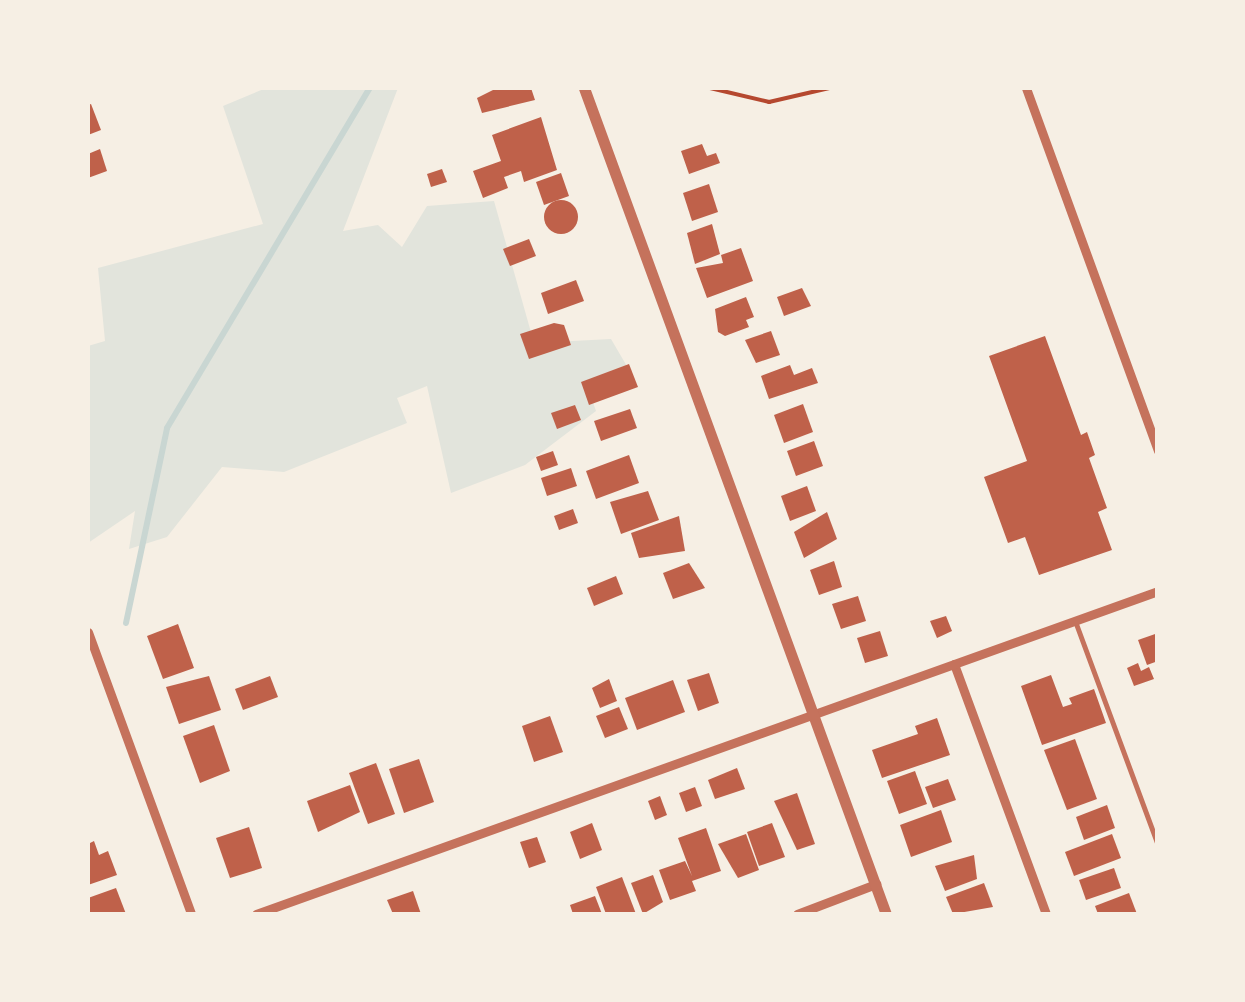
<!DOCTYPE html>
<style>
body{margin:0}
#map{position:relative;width:1245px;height:1002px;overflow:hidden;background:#f6efe4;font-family:Karla,sans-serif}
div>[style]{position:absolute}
.green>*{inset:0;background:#e2e4dc}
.stream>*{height:6px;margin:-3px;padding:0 3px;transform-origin:3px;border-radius:3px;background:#c9d6d2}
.building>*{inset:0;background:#bf614a}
.round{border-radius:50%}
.path>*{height:4px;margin:-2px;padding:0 2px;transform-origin:2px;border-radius:2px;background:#b5482f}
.service>*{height:5px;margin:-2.5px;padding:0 2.5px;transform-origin:2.5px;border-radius:2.5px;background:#c5725c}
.minor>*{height:9px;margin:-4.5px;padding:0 4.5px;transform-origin:4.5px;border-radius:4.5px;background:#c5725c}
.tertiary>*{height:11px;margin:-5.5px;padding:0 5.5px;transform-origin:5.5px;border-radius:5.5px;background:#c5725c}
span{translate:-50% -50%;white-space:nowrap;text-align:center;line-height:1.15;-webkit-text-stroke:8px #f6efe4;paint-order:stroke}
.frame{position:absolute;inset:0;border:90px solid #f6efe4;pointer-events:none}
</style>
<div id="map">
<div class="green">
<div style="clip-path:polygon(266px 88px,398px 88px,343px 231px,378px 225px,402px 247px,427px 206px,494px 201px,534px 343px,611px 339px,628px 368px,586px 382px,596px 411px,525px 465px,451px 493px,427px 386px,397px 398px,407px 423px,284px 472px,222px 467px,167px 537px,129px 549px,135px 511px,88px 543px,88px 346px,105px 341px,98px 268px,263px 224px,223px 106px)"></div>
</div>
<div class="stream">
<div style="left:126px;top:623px;width:199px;rotate:-78.1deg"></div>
<div style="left:167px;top:428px;width:396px;rotate:-59.2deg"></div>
</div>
<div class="building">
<div style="clip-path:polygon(497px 88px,531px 88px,535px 100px,482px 113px,477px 98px)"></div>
<div style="clip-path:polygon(91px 104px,101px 130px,88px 135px,88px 105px)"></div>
<div style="clip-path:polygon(541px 117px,557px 170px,524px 182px,521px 171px,504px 177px,508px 188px,483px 198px,473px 171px,501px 161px,492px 135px)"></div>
<div style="clip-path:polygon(702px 144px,707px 156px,716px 153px,720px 163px,689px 174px,681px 151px)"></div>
<div style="clip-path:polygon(100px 149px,107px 171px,88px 178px,88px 154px)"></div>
<div style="clip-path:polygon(442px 169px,447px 182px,431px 187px,427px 174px)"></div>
<div style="clip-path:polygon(561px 173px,569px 196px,544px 205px,536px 182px)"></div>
<div style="clip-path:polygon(709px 184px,718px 212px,692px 221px,683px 193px)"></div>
<div class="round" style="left:544px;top:200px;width:34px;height:34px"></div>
<div style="clip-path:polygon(712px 224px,720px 254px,695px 264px,687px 233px)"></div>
<div style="clip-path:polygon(529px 239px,536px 256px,510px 266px,503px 249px)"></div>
<div style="clip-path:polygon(741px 248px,753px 281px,707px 298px,696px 268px,723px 263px,721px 255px)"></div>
<div style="clip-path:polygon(576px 280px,584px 301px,548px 314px,541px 293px)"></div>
<div style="clip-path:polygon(802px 288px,811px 306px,784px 316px,777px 297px)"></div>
<div style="clip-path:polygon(746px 297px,754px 317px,746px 320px,749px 327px,725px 336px,718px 332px,715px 309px)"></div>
<div style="clip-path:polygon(554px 323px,564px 325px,571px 345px,529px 359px,520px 334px)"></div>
<div style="clip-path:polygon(771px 331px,780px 355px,756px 363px,745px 340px)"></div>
<div style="clip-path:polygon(1045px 336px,1081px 435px,1087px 432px,1095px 455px,1089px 458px,1107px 508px,1098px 512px,1112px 550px,1039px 575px,1025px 537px,1008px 543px,984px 477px,1027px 461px,989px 356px)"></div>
<div style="clip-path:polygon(629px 364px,638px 387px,589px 405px,581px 382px)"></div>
<div style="clip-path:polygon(790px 365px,794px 375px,812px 368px,818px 383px,769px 399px,761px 376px)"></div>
<div style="clip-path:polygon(803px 404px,813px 432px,784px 443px,774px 415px)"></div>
<div style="clip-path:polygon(575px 405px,581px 420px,557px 429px,551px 413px)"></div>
<div style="clip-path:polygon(630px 409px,637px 428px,601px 441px,594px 421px)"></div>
<div style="clip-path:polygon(814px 441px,823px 466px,796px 476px,787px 451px)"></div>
<div style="clip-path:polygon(553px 451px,558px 465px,541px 471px,536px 457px)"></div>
<div style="clip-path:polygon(629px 455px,639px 483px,596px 499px,586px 471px)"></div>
<div style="clip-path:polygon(571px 468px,577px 486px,547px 496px,541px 478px)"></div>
<div style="clip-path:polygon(807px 486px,816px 511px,790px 521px,781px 496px)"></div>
<div style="clip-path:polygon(648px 491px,659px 520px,621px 534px,610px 502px)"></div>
<div style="clip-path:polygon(573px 509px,578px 523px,559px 530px,554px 516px)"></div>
<div style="clip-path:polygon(827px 512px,837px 539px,804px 558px,794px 532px)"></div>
<div style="clip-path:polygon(679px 516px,685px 551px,639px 558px,631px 533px)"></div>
<div style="clip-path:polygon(834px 561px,842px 587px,819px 595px,810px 570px)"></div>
<div style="clip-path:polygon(689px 563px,705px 588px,673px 599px,663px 573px)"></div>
<div style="clip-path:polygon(616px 576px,623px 594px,594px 606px,587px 588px)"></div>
<div style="clip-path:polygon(858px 596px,866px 621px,841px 629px,832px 604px)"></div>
<div style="clip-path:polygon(946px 616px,952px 631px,937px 638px,930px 621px)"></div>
<div style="clip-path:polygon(178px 624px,194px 668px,163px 679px,147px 636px)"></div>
<div style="clip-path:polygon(880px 631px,888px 656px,865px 663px,857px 638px)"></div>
<div style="clip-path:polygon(1158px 633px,1158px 661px,1147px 665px,1138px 640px)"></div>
<div style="clip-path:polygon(1138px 663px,1141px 671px,1149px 667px,1154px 679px,1134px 686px,1127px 668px)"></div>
<div style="clip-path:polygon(709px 673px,719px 703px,698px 711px,687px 680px)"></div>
<div style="clip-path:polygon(1051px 675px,1063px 707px,1072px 704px,1069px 698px,1094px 689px,1106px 723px,1042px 745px,1021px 686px)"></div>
<div style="clip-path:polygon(209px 676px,221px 710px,179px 724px,166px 687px)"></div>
<div style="clip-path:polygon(270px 676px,278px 697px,243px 710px,235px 689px)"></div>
<div style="clip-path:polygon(609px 679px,617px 701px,600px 708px,592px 688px)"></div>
<div style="clip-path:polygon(673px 680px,685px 712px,637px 730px,625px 698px)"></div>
<div style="clip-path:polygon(619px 707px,628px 729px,605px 738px,596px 716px)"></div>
<div style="clip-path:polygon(550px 716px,563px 752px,534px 762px,522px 726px)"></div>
<div style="clip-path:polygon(937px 718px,950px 755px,882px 778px,872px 750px,918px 734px,915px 726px)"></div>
<div style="clip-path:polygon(214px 725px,230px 771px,200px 783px,183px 736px)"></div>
<div style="clip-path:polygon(1075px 739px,1097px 799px,1067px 810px,1044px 750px)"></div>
<div style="clip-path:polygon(419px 759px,434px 802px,404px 813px,389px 769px)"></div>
<div style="clip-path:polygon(376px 763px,395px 814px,368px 824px,349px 773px)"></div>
<div style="clip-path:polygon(737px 768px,745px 789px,715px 799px,708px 780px)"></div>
<div style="clip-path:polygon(915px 771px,927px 804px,899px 814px,887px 781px)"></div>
<div style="clip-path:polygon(948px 779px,956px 800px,933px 808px,925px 787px)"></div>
<div style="clip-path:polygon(350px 785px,360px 812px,318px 832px,307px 801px)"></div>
<div style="clip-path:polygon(695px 787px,702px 806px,686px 812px,679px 793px)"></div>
<div style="clip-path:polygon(797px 793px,815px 844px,797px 850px,774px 801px)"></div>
<div style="clip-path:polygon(660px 796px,667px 815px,655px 820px,648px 801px)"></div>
<div style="clip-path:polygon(1107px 805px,1115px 828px,1084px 840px,1076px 817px)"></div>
<div style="clip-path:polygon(941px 810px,952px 842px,911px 857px,900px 825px)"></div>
<div style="clip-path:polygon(592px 823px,602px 850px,580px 859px,570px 832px)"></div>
<div style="clip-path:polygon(772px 823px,785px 857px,759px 866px,747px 832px)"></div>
<div style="clip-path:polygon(249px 827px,262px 868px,230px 878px,216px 838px)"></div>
<div style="clip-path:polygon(706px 828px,721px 871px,692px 881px,696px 891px,670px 900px,659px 870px,685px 861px,692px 876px,678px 838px)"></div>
<div style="clip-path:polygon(746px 834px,759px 870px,738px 878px,718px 844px)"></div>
<div style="clip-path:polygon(1112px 834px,1121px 858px,1074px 876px,1065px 852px)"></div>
<div style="clip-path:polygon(537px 837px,546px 862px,529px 868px,520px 842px)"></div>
<div style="clip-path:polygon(94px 841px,99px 855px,108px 851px,117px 875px,88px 885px,88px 844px)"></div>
<div style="clip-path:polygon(974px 855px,977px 879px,945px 891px,935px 866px)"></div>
<div style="clip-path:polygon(1114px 868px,1121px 888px,1086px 900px,1079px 880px)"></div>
<div style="clip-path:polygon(653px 875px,663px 902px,643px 914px,631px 883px)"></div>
<div style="clip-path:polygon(622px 877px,636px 914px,606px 914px,596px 887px)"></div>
<div style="clip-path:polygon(984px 883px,993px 907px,953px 914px,946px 897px)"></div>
<div style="clip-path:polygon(116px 888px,126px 914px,88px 914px,88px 898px)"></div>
<div style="clip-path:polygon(413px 891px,421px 914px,393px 914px,387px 900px)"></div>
<div style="clip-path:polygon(1129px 893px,1137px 914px,1098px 914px,1095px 906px)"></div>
<div style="clip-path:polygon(595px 896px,602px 914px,573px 914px,570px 905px)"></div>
</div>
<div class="path">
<div style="left:710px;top:88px;width:61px;rotate:13.3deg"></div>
<div style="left:769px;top:102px;width:62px;rotate:-13.1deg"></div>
</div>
<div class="service">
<div style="left:1075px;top:621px;width:239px;rotate:69.7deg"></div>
</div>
<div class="minor">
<div style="left:1026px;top:88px;width:386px;rotate:70deg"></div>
<div style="left:88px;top:632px;width:300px;rotate:69.9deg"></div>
<div style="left:954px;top:664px;width:266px;rotate:69.8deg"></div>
<div style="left:256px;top:914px;width:958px;rotate:-19.7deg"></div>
<div style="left:797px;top:914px;width:85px;rotate:-20.8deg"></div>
</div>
<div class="tertiary">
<div style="left:584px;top:88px;width:879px;rotate:69.92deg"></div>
</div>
<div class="frame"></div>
</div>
